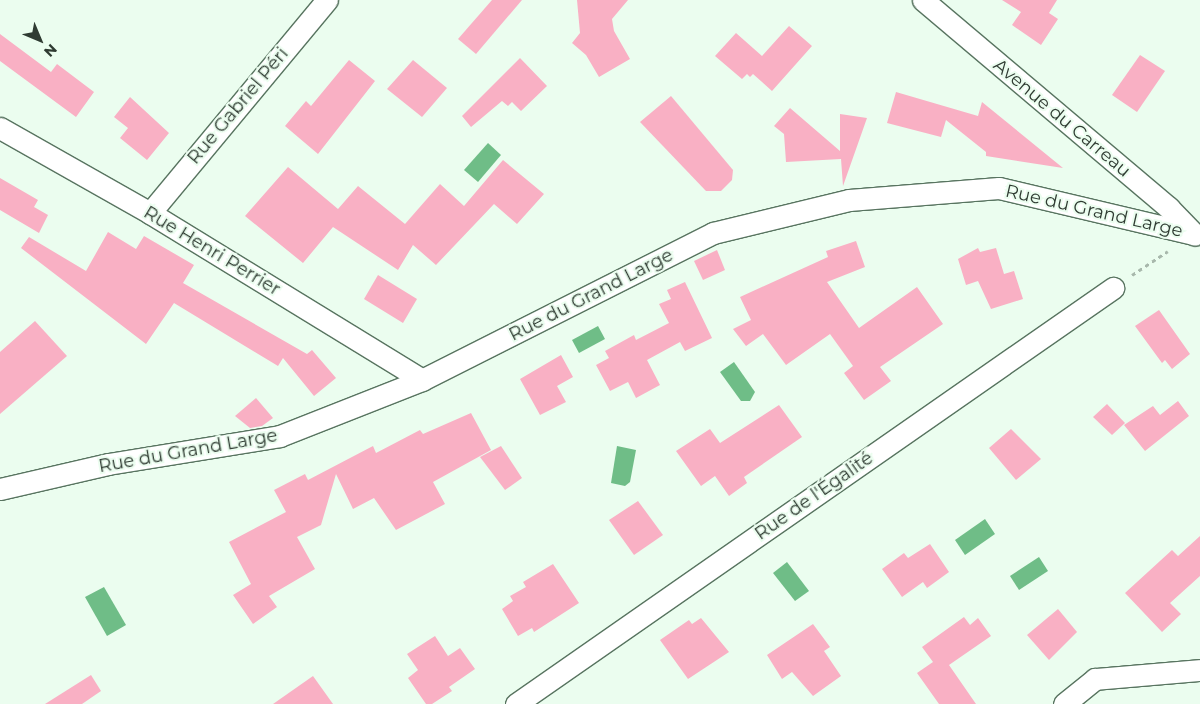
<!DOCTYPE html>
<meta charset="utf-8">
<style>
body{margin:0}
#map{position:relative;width:1200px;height:704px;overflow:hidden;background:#ebfdef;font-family:Montserrat,sans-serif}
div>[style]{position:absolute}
.water>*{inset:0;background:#6fbd87}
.building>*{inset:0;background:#f9b0c4}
.path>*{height:3px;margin-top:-1.5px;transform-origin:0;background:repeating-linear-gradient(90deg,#a8b8ac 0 4px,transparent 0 8px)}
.roads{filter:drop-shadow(1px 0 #587460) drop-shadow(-1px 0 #587460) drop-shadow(0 1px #587460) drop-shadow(0 -1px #587460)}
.street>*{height:21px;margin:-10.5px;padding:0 10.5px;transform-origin:10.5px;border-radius:10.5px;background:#fff}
span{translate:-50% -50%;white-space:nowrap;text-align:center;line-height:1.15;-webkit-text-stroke:4px #ebfdef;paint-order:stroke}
.street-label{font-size:18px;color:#2f3b32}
.north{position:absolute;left:15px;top:15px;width:50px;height:50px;-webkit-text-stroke:4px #ebfdef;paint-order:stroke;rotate:135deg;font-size:14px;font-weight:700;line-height:20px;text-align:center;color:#2f3b32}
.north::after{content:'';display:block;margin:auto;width:18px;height:22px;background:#2f3b32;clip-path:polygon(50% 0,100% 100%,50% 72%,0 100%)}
</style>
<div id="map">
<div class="water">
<div style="clip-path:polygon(488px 143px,501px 155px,478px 182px,464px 170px)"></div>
<div style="clip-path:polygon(598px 326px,605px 339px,579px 353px,572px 340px)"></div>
<div style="clip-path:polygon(734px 362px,755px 392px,750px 401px,741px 401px,720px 372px)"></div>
<div style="clip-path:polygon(617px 446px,636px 450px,630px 482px,625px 486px,611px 483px)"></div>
<div style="clip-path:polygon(985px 519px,995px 534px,965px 555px,955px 540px)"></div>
<div style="clip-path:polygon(1039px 557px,1048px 571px,1019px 590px,1010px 576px)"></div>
<div style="clip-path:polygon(787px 562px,809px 591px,795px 601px,773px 573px)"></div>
<div style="clip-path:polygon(104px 587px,126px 625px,107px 636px,85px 597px)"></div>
</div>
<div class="building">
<div style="clip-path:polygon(492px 0,522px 0,476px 54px,458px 39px)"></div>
<div style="clip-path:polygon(577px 0,628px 0,612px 19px,614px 31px,630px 59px,599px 77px,586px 55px,572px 43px,580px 33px)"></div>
<div style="clip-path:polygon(1002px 0,1057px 0,1049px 13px,1058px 19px,1041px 45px,1012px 25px,1021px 12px)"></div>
<div style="clip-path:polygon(789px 26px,812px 46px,772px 91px,753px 74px,750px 77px,747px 74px,742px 79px,715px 56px,736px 33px,762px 56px)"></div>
<div style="clip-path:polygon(0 34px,51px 72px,57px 64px,94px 92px,76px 117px,0 61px)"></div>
<div style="clip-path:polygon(1140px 55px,1165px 71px,1137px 112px,1112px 95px)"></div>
<div style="clip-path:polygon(520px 58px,547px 86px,521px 111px,512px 102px,508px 106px,502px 101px,471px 127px,462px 116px)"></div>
<div style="clip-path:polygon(349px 60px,375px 81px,318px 154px,285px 126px,306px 101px,311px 106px)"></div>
<div style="clip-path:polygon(413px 60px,447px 88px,422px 117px,387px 89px)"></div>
<div style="clip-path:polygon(896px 92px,978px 116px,982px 102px,1063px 168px,986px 156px,986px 152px,946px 120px,941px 137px,887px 123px)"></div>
<div style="clip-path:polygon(671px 96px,733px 170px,732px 180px,721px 191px,706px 191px,640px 122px)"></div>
<div style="clip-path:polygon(130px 97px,169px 133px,147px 160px,120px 138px,128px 128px,114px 117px)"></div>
<div style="clip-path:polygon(790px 108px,840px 151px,840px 114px,867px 118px,843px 186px,841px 159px,786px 162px,784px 134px,774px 126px)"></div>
<div style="clip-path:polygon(503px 160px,544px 194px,517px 224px,494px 204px,436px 265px,413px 245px,398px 270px,333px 227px,303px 263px,245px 216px,288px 167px,338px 209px,358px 186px,405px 224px,440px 184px,464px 206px)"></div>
<div style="clip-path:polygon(0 178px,38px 200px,34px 207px,48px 215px,39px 233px,0 210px)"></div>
<div style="clip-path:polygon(108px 232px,136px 249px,144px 236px,194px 265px,183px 283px,307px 354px,312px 350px,336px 378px,314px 396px,283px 358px,278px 366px,174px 303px,146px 344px,21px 248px,29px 237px,86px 271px)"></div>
<div style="clip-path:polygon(856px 241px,865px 267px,827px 282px,859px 328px,917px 287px,943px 324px,880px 367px,891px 381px,864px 400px,844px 373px,853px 366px,830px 334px,786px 365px,763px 334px,746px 346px,733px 329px,751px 320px,740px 297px,828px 257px,826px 251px)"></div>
<div style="clip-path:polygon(978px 248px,980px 252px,996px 248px,1004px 274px,1014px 271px,1023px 299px,991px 309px,978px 281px,966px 285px,958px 259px)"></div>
<div style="clip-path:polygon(717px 250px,725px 270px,703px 280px,694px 261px)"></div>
<div style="clip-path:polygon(378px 275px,417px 299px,403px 323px,364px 299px)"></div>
<div style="clip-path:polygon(685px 282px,712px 338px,685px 351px,680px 342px,647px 360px,660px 385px,636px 398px,628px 382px,610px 391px,596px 365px,609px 358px,605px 351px,634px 335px,636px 340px,669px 323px,659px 304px,671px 299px,667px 290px)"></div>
<div style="clip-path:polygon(1159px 310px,1190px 354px,1172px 369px,1165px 360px,1162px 363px,1135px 326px)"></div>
<div style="clip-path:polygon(35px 321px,67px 356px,0 414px,0 352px)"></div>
<div style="clip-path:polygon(561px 355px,573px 377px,557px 386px,566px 402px,540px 415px,520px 379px)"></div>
<div style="clip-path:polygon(256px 398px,273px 418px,262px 426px,250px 428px,235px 416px)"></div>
<div style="clip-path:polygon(1178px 401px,1189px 416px,1145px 451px,1124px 425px,1153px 406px,1160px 415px)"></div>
<div style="clip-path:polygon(1107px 404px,1125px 423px,1112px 435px,1093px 417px)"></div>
<div style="clip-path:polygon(779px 405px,802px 437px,744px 477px,747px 483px,729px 496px,715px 476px,701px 486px,676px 451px,710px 429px,720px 443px)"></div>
<div style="clip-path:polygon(471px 413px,491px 450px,433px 482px,445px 504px,396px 530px,374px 498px,353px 509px,336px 474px,321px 525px,297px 537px,315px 569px,269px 596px,277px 607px,253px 624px,233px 595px,251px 584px,229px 542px,286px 512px,274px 490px,305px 474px,308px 480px,373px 446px,376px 453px,420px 430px,423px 434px)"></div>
<div style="clip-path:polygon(1011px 429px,1041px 459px,1016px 480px,989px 448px)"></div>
<div style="clip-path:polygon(501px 446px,522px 478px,505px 490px,480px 457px)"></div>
<div style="clip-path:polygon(638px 501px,663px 535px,634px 555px,609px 520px)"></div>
<div style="clip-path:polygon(1200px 536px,1200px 576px,1170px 603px,1181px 614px,1162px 632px,1125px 593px,1172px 550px,1178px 556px)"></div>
<div style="clip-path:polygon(930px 544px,949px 572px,927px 588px,923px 582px,902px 597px,882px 569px,904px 553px,908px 558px)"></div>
<div style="clip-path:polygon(553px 564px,579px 603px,534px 632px,532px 628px,518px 636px,502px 609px,513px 601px,510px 596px,526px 587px,523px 582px)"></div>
<div style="clip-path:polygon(1058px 609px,1077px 632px,1049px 660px,1027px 635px)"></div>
<div style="clip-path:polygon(964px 617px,970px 625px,978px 618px,991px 636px,949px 665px,976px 704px,939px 704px,917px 673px,933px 662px,922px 647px)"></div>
<div style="clip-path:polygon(701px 618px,729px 652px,688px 679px,660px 640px,689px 620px,692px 624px)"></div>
<div style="clip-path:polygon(813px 624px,830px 647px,824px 651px,841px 676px,813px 696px,792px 672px,782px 679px,767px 655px)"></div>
<div style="clip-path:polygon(435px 636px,448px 656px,460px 648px,475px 669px,449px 687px,452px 691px,432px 704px,426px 704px,408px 678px,418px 670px,407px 654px)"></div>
<div style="clip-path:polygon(91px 675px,101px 691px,82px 704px,45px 704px)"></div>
<div style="clip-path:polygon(313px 676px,333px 704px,273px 704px)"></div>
</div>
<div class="path">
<div style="left:1132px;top:275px;width:43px;rotate:-33.7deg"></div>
</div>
<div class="roads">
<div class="street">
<div style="left:923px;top:0;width:322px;rotate:40.2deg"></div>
<div style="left:1169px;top:208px;width:37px;rotate:46deg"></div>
<div style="left:0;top:128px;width:172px;rotate:29.5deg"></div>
<div style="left:150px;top:213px;width:319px;rotate:31.5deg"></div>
<div style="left:150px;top:213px;width:277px;rotate:-50.3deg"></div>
<div style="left:0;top:489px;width:111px;rotate:-13deg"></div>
<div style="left:108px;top:464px;width:174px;rotate:-9.2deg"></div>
<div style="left:280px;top:436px;width:153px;rotate:-21.5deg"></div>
<div style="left:422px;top:380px;width:326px;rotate:-26.8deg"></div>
<div style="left:713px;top:233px;width:140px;rotate:-13.6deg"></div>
<div style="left:849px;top:200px;width:150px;rotate:-4.6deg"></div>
<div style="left:999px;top:188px;width:200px;rotate:13.3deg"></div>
<div style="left:516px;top:704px;width:728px;rotate:-34.87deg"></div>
<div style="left:1064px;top:704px;width:40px;rotate:-39deg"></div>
<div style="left:1095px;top:679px;width:105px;rotate:-4.9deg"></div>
</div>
</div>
<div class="street-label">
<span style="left:238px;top:106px;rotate:-50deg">Rue Gabriel Péri</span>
<span style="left:1062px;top:118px;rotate:40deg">Avenue du Carreau</span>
<span style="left:1094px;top:211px;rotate:13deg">Rue du Grand Large</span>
<span style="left:212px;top:251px;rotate:31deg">Rue Henri Perrier</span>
<span style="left:591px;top:295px;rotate:-27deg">Rue du Grand Large</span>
<span style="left:188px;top:451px;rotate:-10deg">Rue du Grand Large</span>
<span style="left:814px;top:496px;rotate:-35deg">Rue de l'Égalité</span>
</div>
<div class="north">N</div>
</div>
